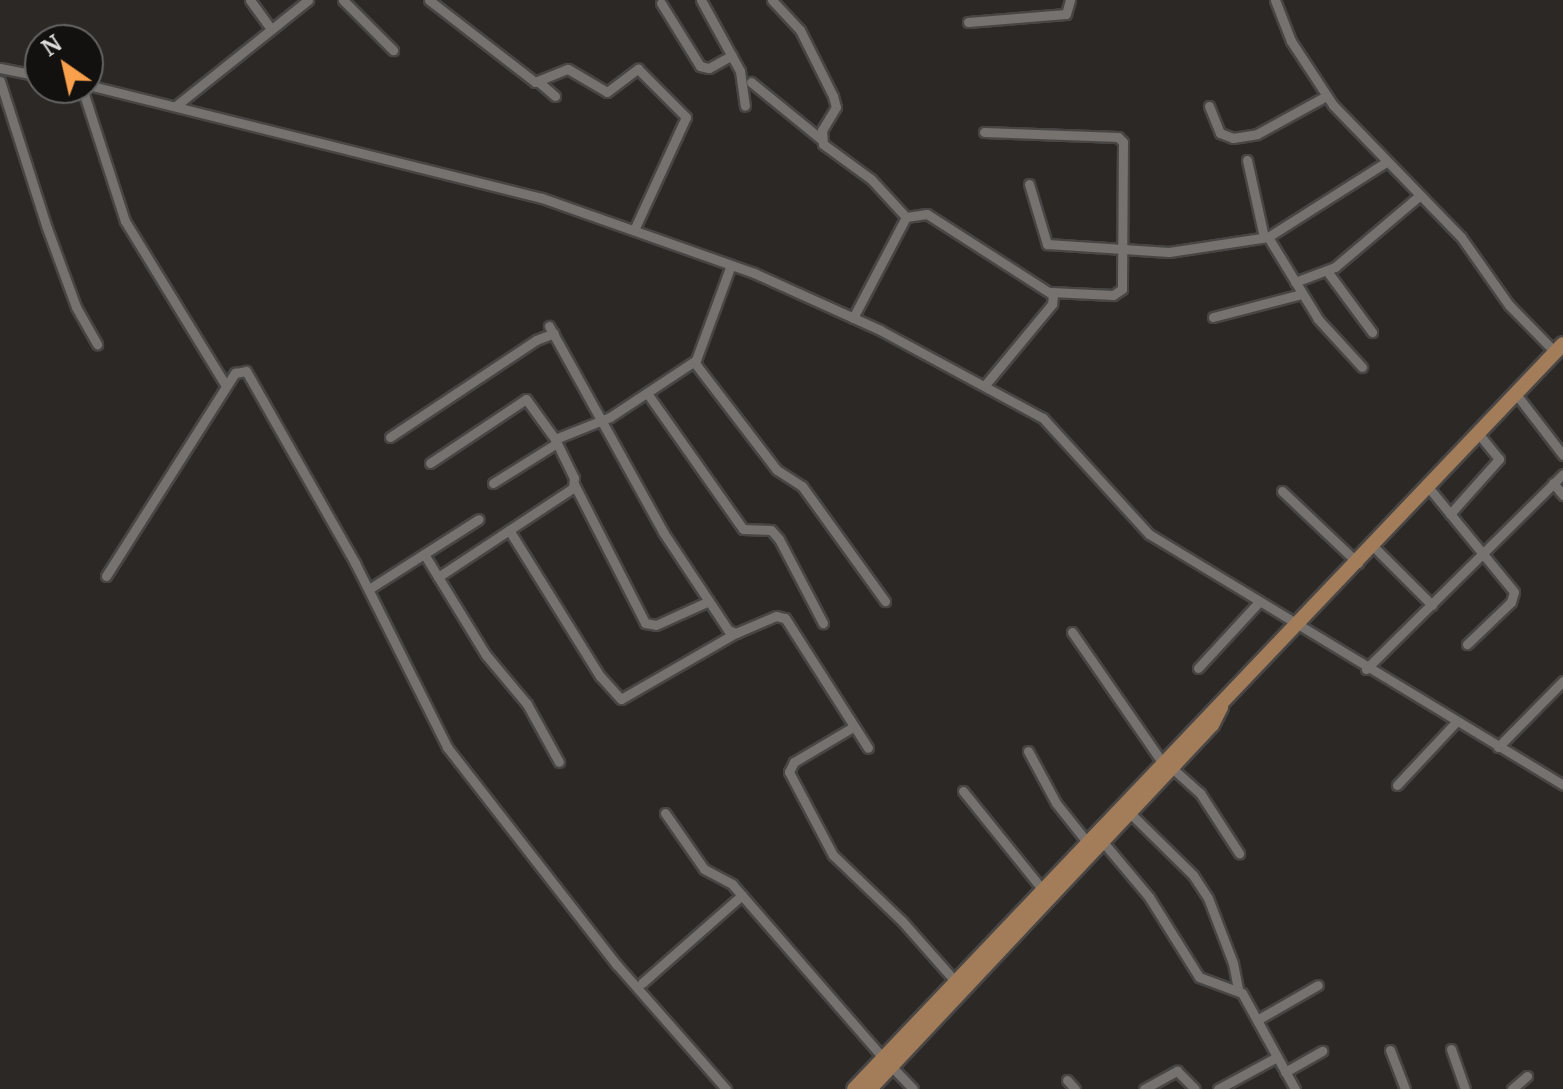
<!DOCTYPE html>
<style>
body{margin:0}
#map{position:relative;width:1563px;height:1089px;overflow:hidden;background:#2b2826;font-family:Merriweather,serif}
div>[style]{position:absolute}
.roads{filter:drop-shadow(2px 0 #484645) drop-shadow(-2px 0 #484645) drop-shadow(0 2px #484645) drop-shadow(0 -2px #484645)}
.minor>*{height:9px;margin:-4.5px;padding:0 4.5px;transform-origin:4.5px;border-radius:4.5px;background:#75726f}
.primary>*{height:14px;margin:-7px;padding:0 7px;transform-origin:7px;border-radius:7px;background:#a37c59}
span{translate:-50% -50%;white-space:nowrap;text-align:center;line-height:1.15;-webkit-text-stroke:8px #121110;paint-order:stroke}
.north{position:absolute;left:24px;top:24px;width:80px;height:80px;box-sizing:border-box;background:#121110;border:2px solid #646362;border-radius:50%;rotate:326deg;font-size:22px;font-weight:700;line-height:32px;text-align:center;color:#e0dedd}
.north::after{content:'';display:block;margin:auto;width:28px;height:36px;background:#f8a04b;clip-path:polygon(50% 0,100% 100%,50% 72%,0 100%)}
</style>
<div id="map">
<div class="roads">
<div class="minor">
<div style="left:250px;top:0;width:36px;rotate:54deg"></div>
<div style="left:343px;top:0;width:71px;rotate:45deg"></div>
<div style="left:429px;top:0;width:134px;rotate:37.7deg"></div>
<div style="left:535px;top:82px;width:35px;rotate:-22deg"></div>
<div style="left:568px;top:69px;width:45px;rotate:30.5deg"></div>
<div style="left:607px;top:92px;width:39px;rotate:-37deg"></div>
<div style="left:638px;top:69px;width:68px;rotate:45deg"></div>
<div style="left:686px;top:117px;width:124px;rotate:114.7deg"></div>
<div style="left:701px;top:0;width:81px;rotate:61.2deg"></div>
<div style="left:740px;top:71px;width:35px;rotate:82deg"></div>
<div style="left:772px;top:0;width:41px;rotate:47deg"></div>
<div style="left:800px;top:30px;width:74px;rotate:63.4deg"></div>
<div style="left:833px;top:96px;width:11px;rotate:75deg"></div>
<div style="left:836px;top:107px;width:27px;rotate:121deg"></div>
<div style="left:822px;top:130px;width:14px;rotate:86deg"></div>
<div style="left:823px;top:144px;width:59px;rotate:36.1deg"></div>
<div style="left:871px;top:179px;width:52px;rotate:47.4deg"></div>
<div style="left:906px;top:217px;width:114px;rotate:117.7deg"></div>
<div style="left:1275px;top:0;width:44px;rotate:68.7deg"></div>
<div style="left:1291px;top:41px;width:77px;rotate:56.7deg"></div>
<div style="left:1333px;top:105px;width:184px;rotate:45.9deg"></div>
<div style="left:1461px;top:237px;width:83px;rotate:54.8deg"></div>
<div style="left:1509px;top:305px;width:66px;rotate:45.6deg"></div>
<div style="left:661px;top:3px;width:74px;rotate:58.2deg"></div>
<div style="left:700px;top:66px;width:9px;rotate:13deg"></div>
<div style="left:709px;top:68px;width:26px;rotate:-29deg"></div>
<div style="left:968px;top:22px;width:98px;rotate:-4.7deg"></div>
<div style="left:1066px;top:14px;width:15px;rotate:-74deg"></div>
<div style="left:0;top:68px;width:41px;rotate:11.3deg"></div>
<div style="left:0;top:81px;width:154px;rotate:72.3deg"></div>
<div style="left:47px;top:228px;width:84px;rotate:69.8deg"></div>
<div style="left:76px;top:307px;width:43px;rotate:60.4deg"></div>
<div style="left:751px;top:82px;width:90px;rotate:39.2deg"></div>
<div style="left:540px;top:83px;width:20px;rotate:41deg"></div>
<div style="left:88px;top:85px;width:468px;rotate:14deg"></div>
<div style="left:542px;top:198px;width:225px;rotate:19.5deg"></div>
<div style="left:754px;top:273px;width:138px;rotate:24.3deg"></div>
<div style="left:880px;top:330px;width:185px;rotate:28.4deg"></div>
<div style="left:1043px;top:418px;width:157px;rotate:47.6deg"></div>
<div style="left:1149px;top:534px;width:484px;rotate:31.2deg"></div>
<div style="left:82px;top:88px;width:140px;rotate:72.1deg"></div>
<div style="left:125px;top:221px;width:193px;rotate:58.5deg"></div>
<div style="left:177px;top:105px;width:168px;rotate:-38.7deg"></div>
<div style="left:1209px;top:106px;width:29px;rotate:68deg"></div>
<div style="left:1220px;top:133px;width:14px;rotate:21deg"></div>
<div style="left:1233px;top:138px;width:24px;rotate:-9deg"></div>
<div style="left:1257px;top:134px;width:79px;rotate:-28.8deg"></div>
<div style="left:984px;top:132px;width:134px;rotate:2.1deg"></div>
<div style="left:1118px;top:137px;width:7px;rotate:45deg"></div>
<div style="left:1123px;top:142px;width:147px;rotate:90.4deg"></div>
<div style="left:1122px;top:289px;width:11px;rotate:146deg"></div>
<div style="left:1113px;top:295px;width:62px;rotate:-177.2deg"></div>
<div style="left:1247px;top:160px;width:79px;rotate:77.6deg"></div>
<div style="left:1029px;top:184px;width:63px;rotate:73.3deg"></div>
<div style="left:1047px;top:244px;width:122px;rotate:3.8deg"></div>
<div style="left:1169px;top:252px;width:100px;rotate:-8.6deg"></div>
<div style="left:1268px;top:237px;width:96px;rotate:58.6deg"></div>
<div style="left:1318px;top:319px;width:65px;rotate:47.5deg"></div>
<div style="left:906px;top:217px;width:21px;rotate:-8deg"></div>
<div style="left:927px;top:214px;width:150px;rotate:32.7deg"></div>
<div style="left:1053px;top:295px;width:9px;rotate:96deg"></div>
<div style="left:1052px;top:304px;width:105px;rotate:129.6deg"></div>
<div style="left:1268px;top:237px;width:140px;rotate:-32.4deg"></div>
<div style="left:1327px;top:271px;width:76px;rotate:53.6deg"></div>
<div style="left:1295px;top:282px;width:43px;rotate:-20.6deg"></div>
<div style="left:1335px;top:267px;width:110px;rotate:-40.2deg"></div>
<div style="left:1213px;top:317px;width:91px;rotate:-14.6deg"></div>
<div style="left:549px;top:326px;width:235px;rotate:61deg"></div>
<div style="left:663px;top:532px;width:118px;rotate:56.4deg"></div>
<div style="left:728px;top:630px;width:9px;rotate:21deg"></div>
<div style="left:736px;top:633px;width:43px;rotate:-23deg"></div>
<div style="left:776px;top:616px;width:9px;rotate:13deg"></div>
<div style="left:785px;top:618px;width:154px;rotate:57.4deg"></div>
<div style="left:694px;top:362px;width:136px;rotate:52.5deg"></div>
<div style="left:777px;top:470px;width:30px;rotate:33deg"></div>
<div style="left:802px;top:486px;width:142px;rotate:54.2deg"></div>
<div style="left:647px;top:393px;width:166px;rotate:54.8deg"></div>
<div style="left:743px;top:529px;width:28px;rotate:2deg"></div>
<div style="left:771px;top:530px;width:12px;rotate:48deg"></div>
<div style="left:779px;top:539px;width:95px;rotate:62.4deg"></div>
<div style="left:1516px;top:394px;width:77px;rotate:52.4deg"></div>
<div style="left:390px;top:437px;width:175px;rotate:-33.6deg"></div>
<div style="left:536px;top:340px;width:19px;rotate:-21deg"></div>
<div style="left:430px;top:463px;width:115px;rotate:-33.7deg"></div>
<div style="left:526px;top:399px;width:49px;rotate:54.1deg"></div>
<div style="left:493px;top:483px;width:75px;rotate:-32deg"></div>
<div style="left:1553px;top:483px;width:16px;rotate:50deg"></div>
<div style="left:574px;top:484px;width:156px;rotate:62.9deg"></div>
<div style="left:645px;top:623px;width:11px;rotate:10deg"></div>
<div style="left:656px;top:625px;width:58px;rotate:-24.4deg"></div>
<div style="left:1429px;top:488px;width:134px;rotate:50.7deg"></div>
<div style="left:1514px;top:592px;width:10px;rotate:107deg"></div>
<div style="left:1511px;top:602px;width:61px;rotate:136.3deg"></div>
<div style="left:1282px;top:491px;width:105px;rotate:43.5deg"></div>
<div style="left:1450px;top:514px;width:74px;rotate:-48.3deg"></div>
<div style="left:1499px;top:459px;width:32px;rotate:-129deg"></div>
<div style="left:509px;top:530px;width:172px;rotate:58.1deg"></div>
<div style="left:600px;top:676px;width:31px;rotate:48deg"></div>
<div style="left:621px;top:699px;width:133px;rotate:-29.9deg"></div>
<div style="left:1374px;top:547px;width:82px;rotate:45deg"></div>
<div style="left:424px;top:554px;width:119px;rotate:58.5deg"></div>
<div style="left:486px;top:655px;width:64px;rotate:50.1deg"></div>
<div style="left:527px;top:704px;width:66px;rotate:61.1deg"></div>
<div style="left:106px;top:576px;width:241px;rotate:-57.6deg"></div>
<div style="left:235px;top:373px;width:11px;rotate:-10deg"></div>
<div style="left:246px;top:371px;width:221px;rotate:60.4deg"></div>
<div style="left:355px;top:563px;width:206px;rotate:63.4deg"></div>
<div style="left:447px;top:747px;width:276px;rotate:52.1deg"></div>
<div style="left:617px;top:965px;width:165px;rotate:48.7deg"></div>
<div style="left:438px;top:577px;width:162px;rotate:-33.4deg"></div>
<div style="left:573px;top:488px;width:10px;rotate:-84deg"></div>
<div style="left:574px;top:478px;width:43px;rotate:-116deg"></div>
<div style="left:555px;top:439px;width:59px;rotate:-21.8deg"></div>
<div style="left:610px;top:417px;width:103px;rotate:-33.5deg"></div>
<div style="left:696px;top:360px;width:101px;rotate:-69.8deg"></div>
<div style="left:369px;top:589px;width:130px;rotate:-32.5deg"></div>
<div style="left:1072px;top:632px;width:158px;rotate:55.3deg"></div>
<div style="left:1198px;top:668px;width:90px;rotate:-47.3deg"></div>
<div style="left:1366px;top:669px;width:277px;rotate:-44.7deg"></div>
<div style="left:853px;top:727px;width:69px;rotate:149.3deg"></div>
<div style="left:794px;top:762px;width:11px;rotate:117deg"></div>
<div style="left:789px;top:772px;width:94px;rotate:62.1deg"></div>
<div style="left:833px;top:855px;width:95px;rotate:43.7deg"></div>
<div style="left:902px;top:921px;width:81px;rotate:48.5deg"></div>
<div style="left:1498px;top:747px;width:93px;rotate:-45.4deg"></div>
<div style="left:1028px;top:751px;width:59px;rotate:61.7deg"></div>
<div style="left:1056px;top:803px;width:50px;rotate:51.5deg"></div>
<div style="left:1172px;top:768px;width:38px;rotate:42deg"></div>
<div style="left:1200px;top:793px;width:72px;rotate:57deg"></div>
<div style="left:1397px;top:785px;width:86px;rotate:-46.9deg"></div>
<div style="left:963px;top:791px;width:132px;rotate:51.1deg"></div>
<div style="left:665px;top:813px;width:68px;rotate:55.1deg"></div>
<div style="left:704px;top:869px;width:32px;rotate:28deg"></div>
<div style="left:732px;top:884px;width:232px;rotate:49deg"></div>
<div style="left:1130px;top:813px;width:88px;rotate:44.5deg"></div>
<div style="left:1193px;top:875px;width:27px;rotate:57deg"></div>
<div style="left:1208px;top:898px;width:70px;rotate:69deg"></div>
<div style="left:1233px;top:963px;width:26px;rotate:79deg"></div>
<div style="left:1103px;top:842px;width:72px;rotate:50.1deg"></div>
<div style="left:1149px;top:897px;width:94px;rotate:58deg"></div>
<div style="left:1199px;top:977px;width:46px;rotate:20.4deg"></div>
<div style="left:1242px;top:993px;width:110px;rotate:61.1deg"></div>
<div style="left:642px;top:983px;width:133px;rotate:-41.3deg"></div>
<div style="left:1257px;top:1020px;width:70px;rotate:-29.8deg"></div>
<div style="left:1451px;top:1049px;width:42px;rotate:70.7deg"></div>
<div style="left:1390px;top:1050px;width:42px;rotate:69deg"></div>
<div style="left:892px;top:1067px;width:30px;rotate:46deg"></div>
<div style="left:1285px;top:1072px;width:43px;rotate:-29.6deg"></div>
<div style="left:1067px;top:1080px;width:12px;rotate:48deg"></div>
<div style="left:1144px;top:1089px;width:38px;rotate:-29deg"></div>
<div style="left:1177px;top:1071px;width:25px;rotate:45deg"></div>
<div style="left:1218px;top:1089px;width:67px;rotate:-28.5deg"></div>
<div style="left:1512px;top:1089px;width:20px;rotate:-41deg"></div>
</div>
<div class="primary">
<div style="left:854px;top:1089px;width:1028px;rotate:-46.42deg"></div>
<div style="left:870px;top:1089px;width:499px;rotate:-46.8deg"></div>
<div style="left:1212px;top:725px;width:20px;rotate:-63deg"></div>
</div>
</div>
<div class="north">N</div>
</div>
